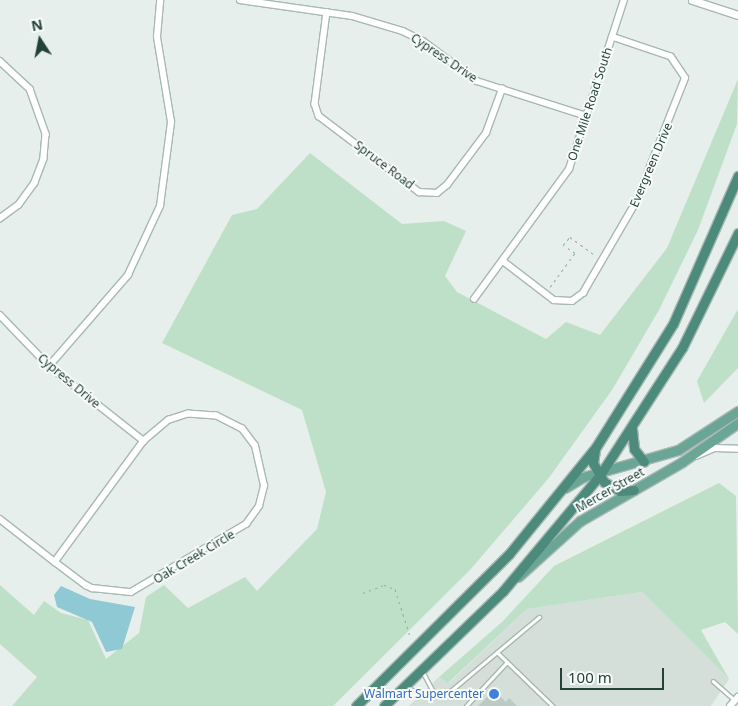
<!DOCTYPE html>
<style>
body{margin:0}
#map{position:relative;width:738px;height:706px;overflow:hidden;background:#e6efeb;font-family:"Noto Sans",sans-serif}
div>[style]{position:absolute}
.built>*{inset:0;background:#d4dfda}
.green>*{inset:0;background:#bfe0c8}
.water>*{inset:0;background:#8ec9d4}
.building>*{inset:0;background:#bbcac4}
.path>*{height:1px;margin-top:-0.5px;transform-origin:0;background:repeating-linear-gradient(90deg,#86b3a5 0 2.5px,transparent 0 6.5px)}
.roads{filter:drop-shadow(1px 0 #a8b8b2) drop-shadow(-1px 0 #a8b8b2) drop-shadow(0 1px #a8b8b2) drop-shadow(0 -1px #a8b8b2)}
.service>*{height:2.5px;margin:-1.25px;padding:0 1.25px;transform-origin:1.25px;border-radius:1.25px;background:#fff}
.minor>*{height:5.5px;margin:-2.75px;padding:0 2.75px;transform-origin:2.75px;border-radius:2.75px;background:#fff}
.tertiary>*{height:7px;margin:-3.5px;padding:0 3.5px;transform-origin:3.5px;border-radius:3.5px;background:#fff}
.primary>*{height:9px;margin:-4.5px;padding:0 4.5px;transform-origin:4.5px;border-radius:4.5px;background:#6aa596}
.trunk>*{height:9px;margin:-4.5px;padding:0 4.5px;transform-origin:4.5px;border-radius:4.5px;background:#4c8a7c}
.dots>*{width:14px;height:14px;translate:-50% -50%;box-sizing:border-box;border:2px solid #f7fbf9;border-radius:50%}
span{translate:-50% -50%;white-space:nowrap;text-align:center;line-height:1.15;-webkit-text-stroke:4px #f7fbf9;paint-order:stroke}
.street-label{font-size:12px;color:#24423a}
.shop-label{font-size:12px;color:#366cbe}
.right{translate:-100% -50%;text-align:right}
.north{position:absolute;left:15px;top:15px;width:50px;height:50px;-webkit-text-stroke:4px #f7fbf9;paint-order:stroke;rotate:349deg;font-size:14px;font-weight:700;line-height:20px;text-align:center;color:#24423a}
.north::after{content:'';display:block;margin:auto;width:18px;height:22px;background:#24423a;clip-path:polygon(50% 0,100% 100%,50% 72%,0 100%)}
.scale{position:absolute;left:560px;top:668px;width:104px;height:22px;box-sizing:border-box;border:2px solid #24423a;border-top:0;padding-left:6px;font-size:15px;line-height:18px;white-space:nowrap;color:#24423a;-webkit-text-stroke:4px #f7fbf9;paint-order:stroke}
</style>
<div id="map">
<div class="built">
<div style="clip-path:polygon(642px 592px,729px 679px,711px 706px,409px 706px,439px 677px,449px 683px,527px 609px)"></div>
</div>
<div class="green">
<div style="clip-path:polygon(738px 79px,737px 124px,698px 230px,659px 310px,612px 390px,548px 479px,470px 570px,333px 706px,12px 706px,37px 677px,0 644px,0 585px,34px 615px,44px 601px,61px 613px,88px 620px,106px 659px,139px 633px,146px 597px,164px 585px,188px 608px,245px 577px,257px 591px,317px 529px,326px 492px,302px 410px,162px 343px,232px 215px,257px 209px,310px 153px,402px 224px,444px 221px,466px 231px,445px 276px,457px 292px,546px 339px,566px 322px,600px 335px,667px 248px)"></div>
<div style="clip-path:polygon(738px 309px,738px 368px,704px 403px,697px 381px)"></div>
<div style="clip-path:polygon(719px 483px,736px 496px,738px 634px,725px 622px,701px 630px,729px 679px,642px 592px,527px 609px,448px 683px,439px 677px,502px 622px,554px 566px)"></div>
</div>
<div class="water">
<div style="clip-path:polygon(61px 586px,90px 599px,135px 607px,122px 649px,106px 652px,92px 622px,57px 607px,54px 595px)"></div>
</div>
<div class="building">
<div style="clip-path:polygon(494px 690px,506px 702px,509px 698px,517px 706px,478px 706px)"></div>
</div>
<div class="path">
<div style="left:550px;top:287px;width:42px;rotate:-53.7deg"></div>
<div style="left:575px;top:253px;width:14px;rotate:-146deg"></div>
<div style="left:563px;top:245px;width:11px;rotate:-49deg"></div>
<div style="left:570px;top:237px;width:32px;rotate:36deg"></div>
<div style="left:363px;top:593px;width:22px;rotate:-21deg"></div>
<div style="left:384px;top:585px;width:12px;rotate:20deg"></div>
<div style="left:395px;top:589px;width:52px;rotate:72.3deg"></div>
</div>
<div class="roads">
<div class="service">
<div style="left:497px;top:652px;width:78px;rotate:44deg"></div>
<div style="left:423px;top:672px;width:26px;rotate:62deg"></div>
<div style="left:713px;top:681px;width:29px;rotate:41deg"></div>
<div style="left:407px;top:688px;width:20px;rotate:20deg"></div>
<div style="left:426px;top:695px;width:21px;rotate:-3deg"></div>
<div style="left:447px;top:694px;width:120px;rotate:-39.9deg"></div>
<div style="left:466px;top:706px;width:60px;rotate:-47deg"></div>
</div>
<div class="minor">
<div style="left:240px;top:0;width:113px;rotate:8.1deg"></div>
<div style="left:352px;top:16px;width:53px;rotate:16.4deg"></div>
<div style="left:403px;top:31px;width:22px;rotate:27deg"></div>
<div style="left:423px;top:41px;width:67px;rotate:36.5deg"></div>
<div style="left:477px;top:81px;width:115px;rotate:17.7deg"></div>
<div style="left:327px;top:12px;width:93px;rotate:97.4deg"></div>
<div style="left:315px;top:104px;width:13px;rotate:72deg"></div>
<div style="left:319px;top:116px;width:126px;rotate:37.2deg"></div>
<div style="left:419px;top:192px;width:18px;rotate:3deg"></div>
<div style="left:437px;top:193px;width:13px;rotate:-39deg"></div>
<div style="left:447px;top:185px;width:65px;rotate:-53.1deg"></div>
<div style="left:486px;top:133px;width:47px;rotate:-70deg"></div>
<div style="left:0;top:61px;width:41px;rotate:43deg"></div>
<div style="left:30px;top:89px;width:48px;rotate:70.4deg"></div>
<div style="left:46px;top:134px;width:25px;rotate:95deg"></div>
<div style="left:44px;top:159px;width:26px;rotate:111deg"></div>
<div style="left:35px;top:183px;width:27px;rotate:126deg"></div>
<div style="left:19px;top:205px;width:24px;rotate:144deg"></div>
<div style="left:503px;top:261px;width:64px;rotate:37.4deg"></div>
<div style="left:554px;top:300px;width:18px;rotate:3deg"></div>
<div style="left:572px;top:301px;width:14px;rotate:-36deg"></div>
<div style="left:583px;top:293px;width:105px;rotate:-59.8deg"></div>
<div style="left:636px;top:202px;width:133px;rotate:-68.4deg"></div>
<div style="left:685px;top:78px;width:25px;rotate:-124deg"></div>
<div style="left:671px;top:57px;width:62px;rotate:-161.3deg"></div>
<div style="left:474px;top:299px;width:161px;rotate:-53.8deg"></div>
<div style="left:569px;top:169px;width:178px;rotate:-72deg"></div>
<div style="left:0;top:315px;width:71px;rotate:46.1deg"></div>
<div style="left:49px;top:366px;width:121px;rotate:38.3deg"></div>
<div style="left:49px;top:366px;width:121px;rotate:-49deg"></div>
<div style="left:128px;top:275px;width:76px;rotate:-65.1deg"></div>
<div style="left:160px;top:206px;width:85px;rotate:-82.5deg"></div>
<div style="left:171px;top:122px;width:86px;rotate:-99.4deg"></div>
<div style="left:157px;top:37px;width:37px;rotate:-85deg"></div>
<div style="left:696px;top:456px;width:21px;rotate:-23deg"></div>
<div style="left:715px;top:448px;width:23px;rotate:2deg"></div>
<div style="left:0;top:519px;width:70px;rotate:38deg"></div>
<div style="left:55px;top:562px;width:39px;rotate:37deg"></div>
<div style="left:86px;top:585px;width:7px;rotate:27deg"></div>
<div style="left:92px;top:588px;width:39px;rotate:6deg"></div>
<div style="left:131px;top:592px;width:134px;rotate:-30.6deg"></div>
<div style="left:246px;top:524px;width:22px;rotate:-54deg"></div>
<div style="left:259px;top:506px;width:21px;rotate:-76deg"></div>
<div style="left:264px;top:486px;width:41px;rotate:-102.7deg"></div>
<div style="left:255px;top:446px;width:21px;rotate:-127deg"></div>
<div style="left:242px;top:429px;width:29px;rotate:-153deg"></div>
<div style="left:216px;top:416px;width:28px;rotate:-176deg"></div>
<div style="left:188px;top:414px;width:20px;rotate:162deg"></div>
<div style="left:169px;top:420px;width:33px;rotate:140deg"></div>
<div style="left:144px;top:441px;width:150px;rotate:126.3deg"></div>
<div style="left:730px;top:706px;width:12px;rotate:-48deg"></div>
</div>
<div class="tertiary">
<div style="left:692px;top:0;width:48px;rotate:18.1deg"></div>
</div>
<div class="primary">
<div style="left:565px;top:488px;width:21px;rotate:-31deg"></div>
<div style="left:583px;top:477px;width:99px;rotate:-15.9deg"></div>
<div style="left:678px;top:450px;width:72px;rotate:-33deg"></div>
<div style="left:518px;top:577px;width:84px;rotate:-42.1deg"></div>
<div style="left:580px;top:521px;width:118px;rotate:-30deg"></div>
<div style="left:682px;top:462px;width:68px;rotate:-34.9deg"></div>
</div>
<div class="trunk">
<div style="left:632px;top:429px;width:20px;rotate:84deg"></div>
<div style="left:634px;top:449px;width:16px;rotate:52deg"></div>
<div style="left:595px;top:450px;width:13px;rotate:99deg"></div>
<div style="left:593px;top:463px;width:22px;rotate:60deg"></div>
<div style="left:604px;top:482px;width:18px;rotate:29deg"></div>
<div style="left:620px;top:491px;width:14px;rotate:-4deg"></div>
<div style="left:356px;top:706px;width:216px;rotate:-44.8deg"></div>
<div style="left:509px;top:554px;width:138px;rotate:-50.9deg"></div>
<div style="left:596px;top:447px;width:145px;rotate:-58deg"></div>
<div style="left:673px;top:324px;width:162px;rotate:-66.3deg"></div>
<div style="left:384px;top:706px;width:165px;rotate:-44deg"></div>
<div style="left:503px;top:591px;width:151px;rotate:-50.1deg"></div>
<div style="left:600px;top:475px;width:151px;rotate:-57.2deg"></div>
<div style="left:682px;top:348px;width:128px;rotate:-64deg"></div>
</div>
</div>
<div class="dots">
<div style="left:494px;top:694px;background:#3f7fe0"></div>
</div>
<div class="street-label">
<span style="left:444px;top:58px;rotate:34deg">Cypress Drive</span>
<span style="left:590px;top:104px;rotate:-72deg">One Mile Road South</span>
<span style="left:384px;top:165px;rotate:37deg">Spruce Road</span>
<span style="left:651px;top:165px;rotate:-67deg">Evergreen Drive</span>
<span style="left:69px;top:381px;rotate:40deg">Cypress Drive</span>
<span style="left:610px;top:490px;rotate:-30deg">Mercer Street</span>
<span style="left:194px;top:557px;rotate:-31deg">Oak Creek Circle</span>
</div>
<div class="shop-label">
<span class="right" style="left:484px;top:694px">Walmart Supercenter</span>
</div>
<div class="north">N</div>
<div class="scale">100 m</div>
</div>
